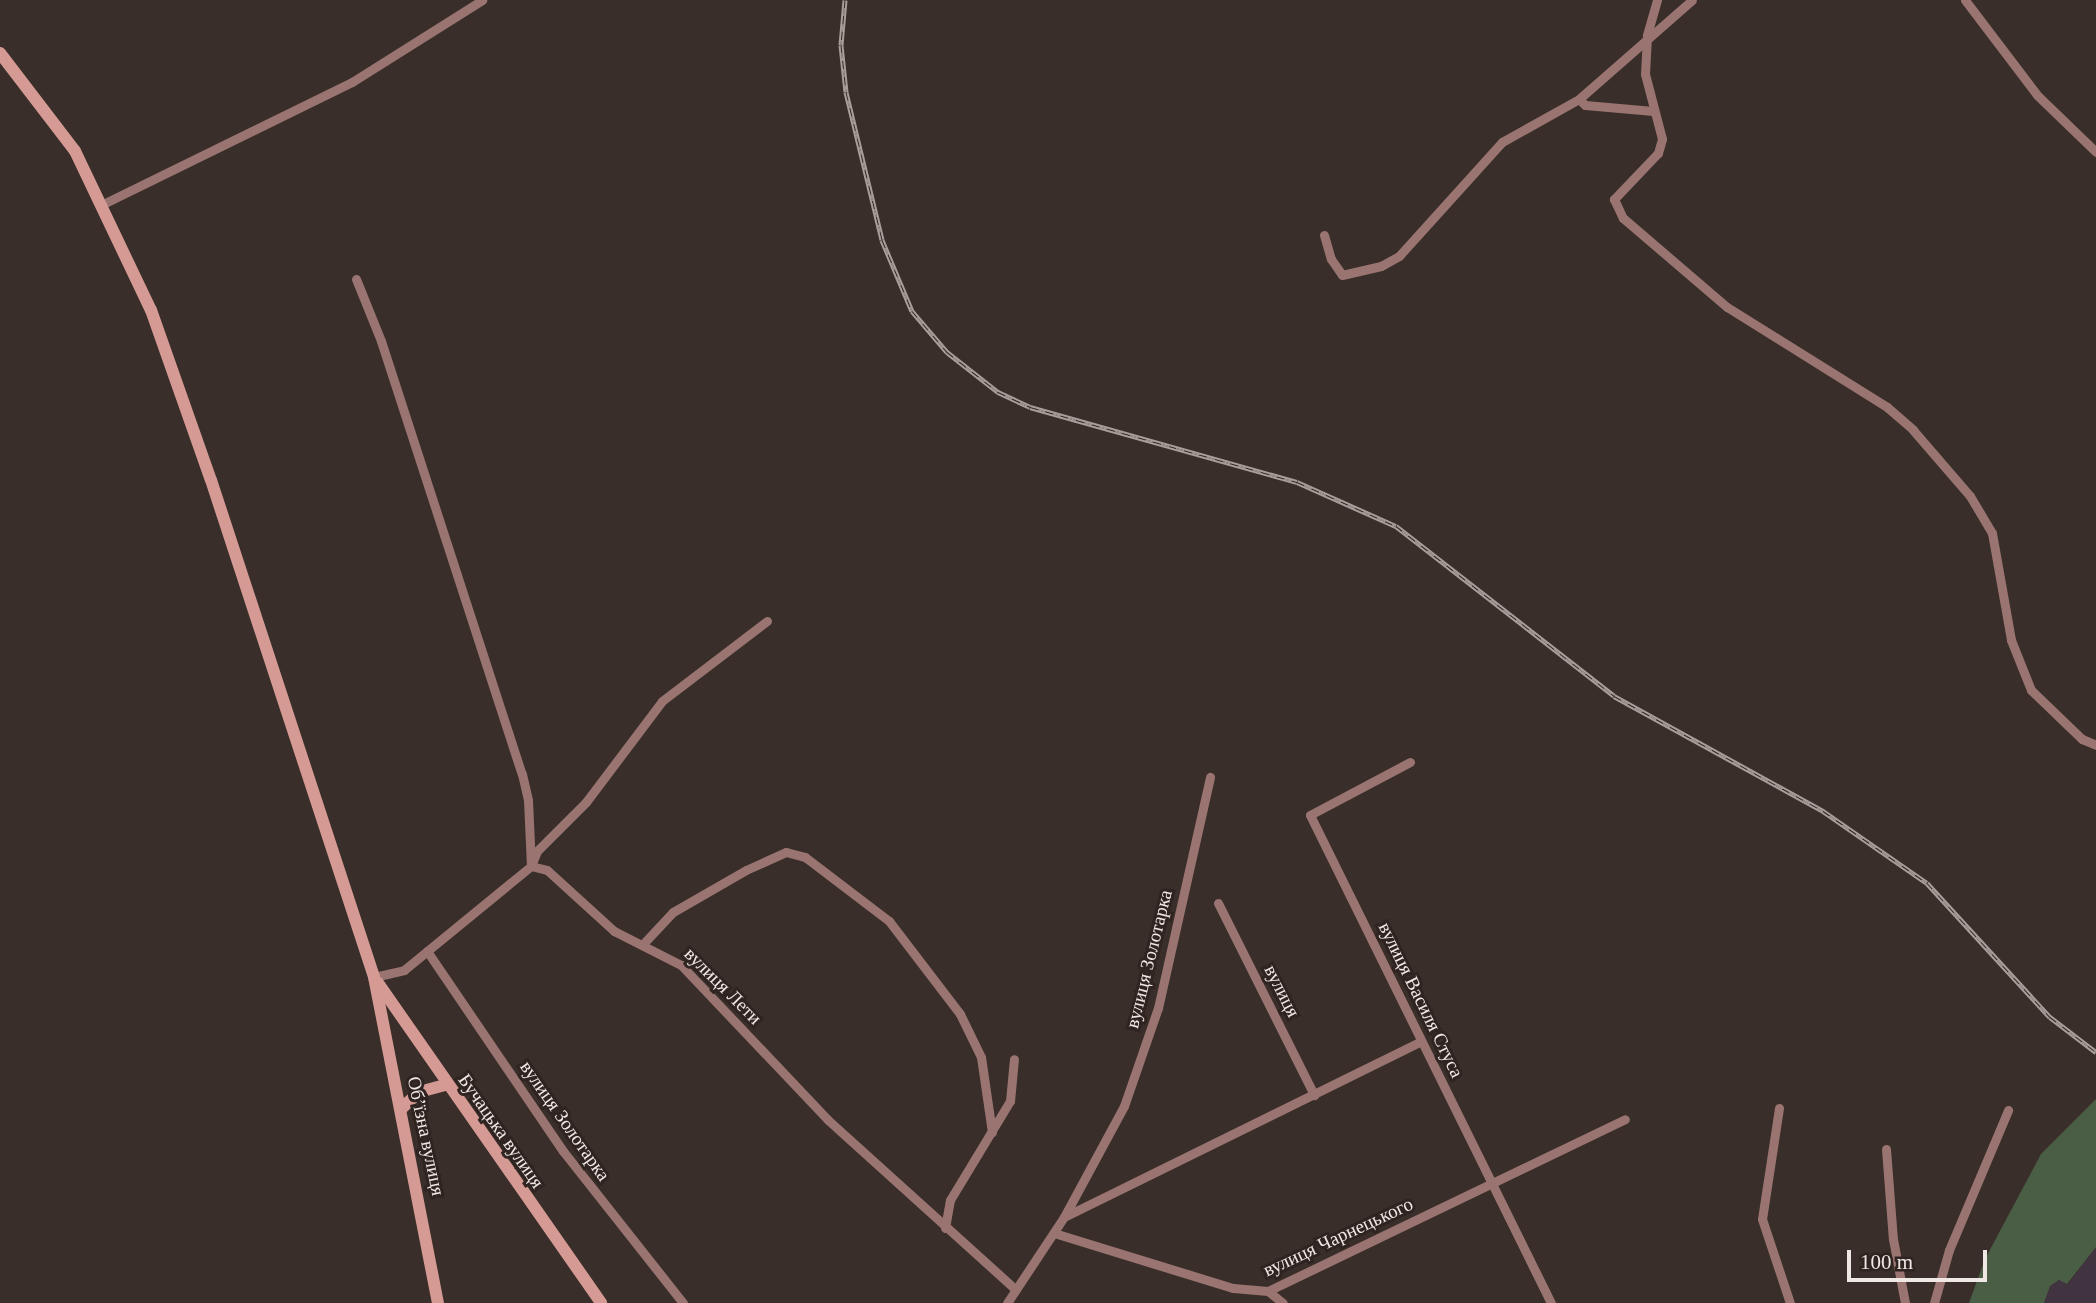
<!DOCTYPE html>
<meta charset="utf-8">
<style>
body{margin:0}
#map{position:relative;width:2096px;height:1303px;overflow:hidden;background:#392e29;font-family:Georgia,serif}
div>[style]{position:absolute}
.industrial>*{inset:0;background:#413340}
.green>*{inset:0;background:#4a5e46}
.street>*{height:9px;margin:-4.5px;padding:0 4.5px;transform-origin:4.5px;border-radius:4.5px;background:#9a7471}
.secondary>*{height:12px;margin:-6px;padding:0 6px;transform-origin:6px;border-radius:6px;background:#d69a94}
.rail>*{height:5px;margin-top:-2.5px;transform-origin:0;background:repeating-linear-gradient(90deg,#2f2420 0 8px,#a89f9b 0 16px);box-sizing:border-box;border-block:2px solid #a89f9b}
span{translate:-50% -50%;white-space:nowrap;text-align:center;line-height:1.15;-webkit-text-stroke:6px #2f2420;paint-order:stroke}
.street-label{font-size:19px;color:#f0e8e5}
.scale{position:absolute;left:1847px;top:1250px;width:140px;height:32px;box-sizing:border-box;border:4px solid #f0e8e5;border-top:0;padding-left:9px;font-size:21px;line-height:24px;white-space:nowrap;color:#f0e8e5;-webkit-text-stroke:5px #2f2420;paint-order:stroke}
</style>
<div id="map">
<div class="industrial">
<div style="clip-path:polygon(2096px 1247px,2096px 1303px,2044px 1303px,2050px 1286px,2060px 1280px,2068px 1284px)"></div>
</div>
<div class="green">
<div style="clip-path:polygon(2096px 1099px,2096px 1247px,2067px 1284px,2059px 1280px,2050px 1286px,2044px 1303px,1969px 1303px,1985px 1259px,2041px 1154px)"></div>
</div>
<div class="street">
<div style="left:1657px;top:0;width:37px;rotate:106deg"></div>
<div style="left:1647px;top:36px;width:38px;rotate:93deg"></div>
<div style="left:1645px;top:74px;width:67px;rotate:75.3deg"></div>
<div style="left:1662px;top:139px;width:15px;rotate:106deg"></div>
<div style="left:1658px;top:153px;width:64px;rotate:133.7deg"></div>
<div style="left:1614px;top:199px;width:21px;rotate:65deg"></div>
<div style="left:1623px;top:218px;width:137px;rotate:40.6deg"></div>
<div style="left:1727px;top:307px;width:189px;rotate:32deg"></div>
<div style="left:1887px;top:407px;width:35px;rotate:41deg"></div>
<div style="left:1913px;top:430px;width:87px;rotate:49.2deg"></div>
<div style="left:1970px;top:496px;width:43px;rotate:59.3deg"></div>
<div style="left:1992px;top:533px;width:109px;rotate:79.9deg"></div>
<div style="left:2011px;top:640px;width:54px;rotate:68.2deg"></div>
<div style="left:2031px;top:690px;width:71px;rotate:43.9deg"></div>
<div style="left:2082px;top:739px;width:15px;rotate:23deg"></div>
<div style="left:1965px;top:0;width:119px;rotate:52.8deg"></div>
<div style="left:2037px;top:95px;width:82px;rotate:44deg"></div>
<div style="left:1653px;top:111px;width:68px;rotate:-175deg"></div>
<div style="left:1585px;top:105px;width:8px;rotate:-135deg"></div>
<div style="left:1579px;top:99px;width:150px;rotate:-41.2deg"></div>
<div style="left:101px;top:205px;width:280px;rotate:-26.1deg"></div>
<div style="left:352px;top:82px;width:154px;rotate:-32.2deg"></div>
<div style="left:1324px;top:235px;width:25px;rotate:74deg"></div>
<div style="left:1331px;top:259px;width:19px;rotate:55deg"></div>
<div style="left:1342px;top:275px;width:40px;rotate:-13deg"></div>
<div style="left:1381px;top:266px;width:21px;rotate:-29deg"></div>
<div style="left:1399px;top:256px;width:154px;rotate:-47.9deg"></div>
<div style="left:1502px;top:142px;width:88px;rotate:-29.2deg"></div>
<div style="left:356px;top:279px;width:67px;rotate:68deg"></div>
<div style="left:381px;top:341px;width:455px;rotate:72deg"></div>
<div style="left:522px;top:774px;width:27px;rotate:77deg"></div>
<div style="left:528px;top:800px;width:66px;rotate:87.4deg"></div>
<div style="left:531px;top:866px;width:16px;rotate:-68deg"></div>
<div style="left:537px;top:851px;width:69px;rotate:-45deg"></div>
<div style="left:586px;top:802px;width:126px;rotate:-53deg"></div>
<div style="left:662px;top:701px;width:132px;rotate:-37.3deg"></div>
<div style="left:1410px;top:762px;width:113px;rotate:152.1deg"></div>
<div style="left:1310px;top:815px;width:544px;rotate:63.72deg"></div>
<div style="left:1218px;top:903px;width:215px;rotate:63.4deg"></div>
<div style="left:642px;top:945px;width:45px;rotate:-46.8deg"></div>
<div style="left:673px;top:912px;width:84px;rotate:-29.9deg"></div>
<div style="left:746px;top:870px;width:44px;rotate:-24.2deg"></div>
<div style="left:786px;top:852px;width:20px;rotate:15deg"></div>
<div style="left:805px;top:857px;width:106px;rotate:37.3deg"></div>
<div style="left:889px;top:921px;width:117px;rotate:52.6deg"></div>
<div style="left:960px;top:1014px;width:48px;rotate:64deg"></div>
<div style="left:981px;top:1057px;width:76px;rotate:81.7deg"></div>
<div style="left:427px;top:951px;width:242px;rotate:55.8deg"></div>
<div style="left:563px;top:1151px;width:194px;rotate:51.7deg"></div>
<div style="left:374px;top:977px;width:31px;rotate:-13deg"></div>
<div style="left:404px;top:970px;width:164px;rotate:-39.3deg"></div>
<div style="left:531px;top:866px;width:16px;rotate:14deg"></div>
<div style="left:547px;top:870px;width:91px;rotate:42.3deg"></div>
<div style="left:614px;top:931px;width:75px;rotate:26.9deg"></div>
<div style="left:681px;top:965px;width:214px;rotate:46.5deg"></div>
<div style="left:828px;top:1120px;width:253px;rotate:42.1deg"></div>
<div style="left:1779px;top:1108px;width:112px;rotate:98.7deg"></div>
<div style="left:1762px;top:1219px;width:89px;rotate:71.6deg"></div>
<div style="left:1886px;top:1149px;width:90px;rotate:85.6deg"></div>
<div style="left:1893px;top:1239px;width:65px;rotate:79.4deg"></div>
<div style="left:1066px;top:1216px;width:394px;rotate:-26.2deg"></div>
<div style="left:945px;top:1228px;width:28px;rotate:-80deg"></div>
<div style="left:950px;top:1200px;width:116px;rotate:-58.8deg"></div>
<div style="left:1010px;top:1101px;width:42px;rotate:-84.6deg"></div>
<div style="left:1054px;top:1233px;width:187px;rotate:17.1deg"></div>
<div style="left:1233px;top:1288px;width:35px;rotate:5deg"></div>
<div style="left:1268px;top:1291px;width:396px;rotate:-25.7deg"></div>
<div style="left:1268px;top:1291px;width:19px;rotate:39deg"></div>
<div style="left:1007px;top:1303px;width:103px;rotate:-56.5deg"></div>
<div style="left:1064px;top:1217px;width:126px;rotate:-61.6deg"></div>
<div style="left:1124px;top:1106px;width:104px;rotate:-70.9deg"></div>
<div style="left:1158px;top:1008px;width:237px;rotate:-77.3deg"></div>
<div style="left:1934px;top:1303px;width:55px;rotate:-74.2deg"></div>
<div style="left:1949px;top:1250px;width:152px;rotate:-67.1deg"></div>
</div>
<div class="secondary">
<div style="left:0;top:53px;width:123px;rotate:52.6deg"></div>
<div style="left:75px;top:151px;width:176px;rotate:64.5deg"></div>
<div style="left:151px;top:310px;width:180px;rotate:70.6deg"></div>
<div style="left:211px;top:480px;width:523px;rotate:71.84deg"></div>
<div style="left:374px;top:977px;width:332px;rotate:78.9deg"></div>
<div style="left:378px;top:983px;width:390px;rotate:55.1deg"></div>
<div style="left:401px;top:1109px;width:25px;rotate:-43deg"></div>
<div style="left:419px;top:1092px;width:27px;rotate:-15deg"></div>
</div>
<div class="rail">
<div style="left:845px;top:0;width:45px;rotate:95.1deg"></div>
<div style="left:841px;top:45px;width:47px;rotate:83.9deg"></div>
<div style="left:846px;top:92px;width:152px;rotate:76.3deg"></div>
<div style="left:882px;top:240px;width:77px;rotate:67.1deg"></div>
<div style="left:912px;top:311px;width:54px;rotate:49.5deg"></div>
<div style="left:947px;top:352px;width:65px;rotate:38.1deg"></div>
<div style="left:998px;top:392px;width:35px;rotate:25deg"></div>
<div style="left:1030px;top:407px;width:277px;rotate:15.7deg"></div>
<div style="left:1297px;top:482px;width:108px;rotate:24deg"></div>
<div style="left:1396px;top:526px;width:276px;rotate:37.9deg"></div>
<div style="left:1614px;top:696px;width:239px;rotate:28.8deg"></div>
<div style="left:1823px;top:811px;width:126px;rotate:34.7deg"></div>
<div style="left:1927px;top:883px;width:182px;rotate:47.5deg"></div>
<div style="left:2050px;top:1017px;width:58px;rotate:37.3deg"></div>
</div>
<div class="street-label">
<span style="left:1149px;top:959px;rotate:-76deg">вулиця Золотарка</span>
<span style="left:723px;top:986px;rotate:45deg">вулиця Лети</span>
<span style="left:1282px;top:991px;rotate:63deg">вулиця</span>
<span style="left:1421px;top:1000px;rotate:64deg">вулиця Василя Стуса</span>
<span style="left:565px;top:1121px;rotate:55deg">вулиця Золотарка</span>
<span style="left:501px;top:1131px;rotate:55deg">Бучацька вулиця</span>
<span style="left:426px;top:1136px;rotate:78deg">Обʼїзна вулиця</span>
<span style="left:1338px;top:1237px;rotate:-25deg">вулиця Чарнецького</span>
</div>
<div class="scale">100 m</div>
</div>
